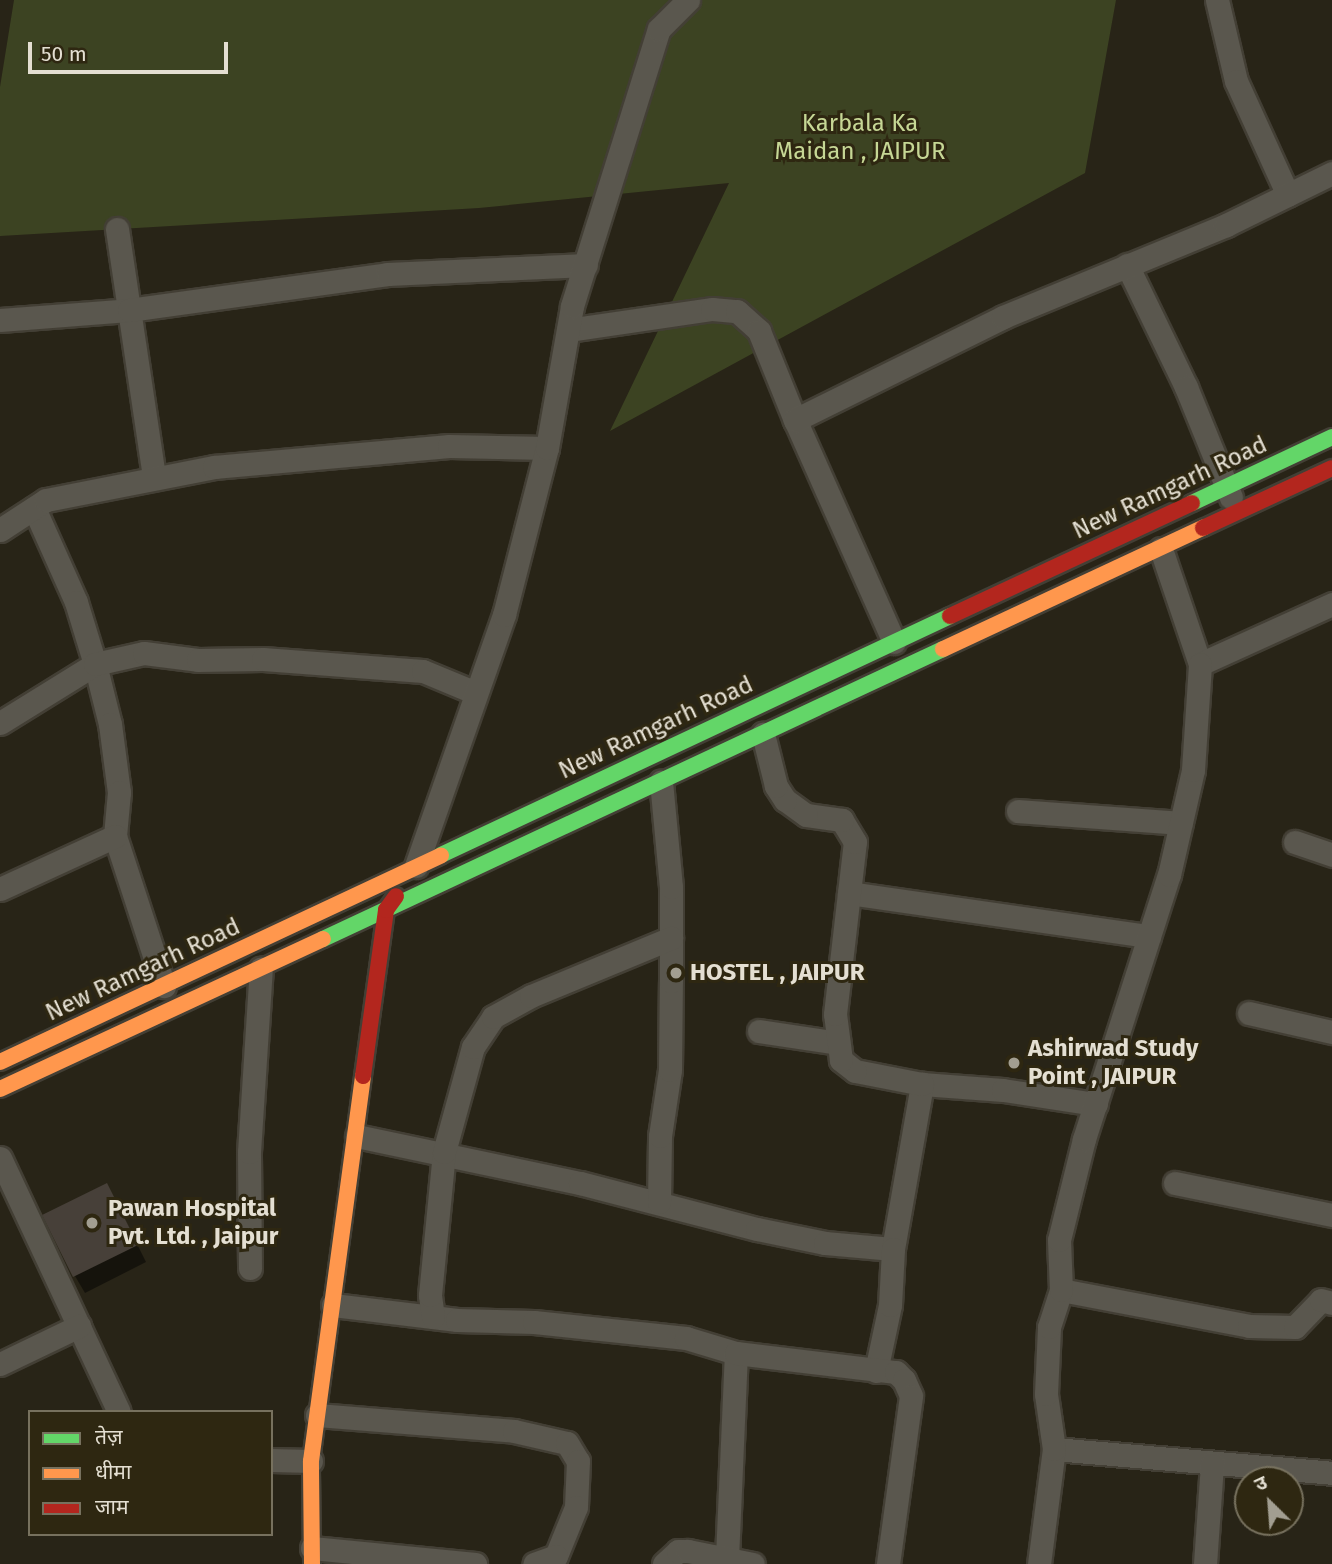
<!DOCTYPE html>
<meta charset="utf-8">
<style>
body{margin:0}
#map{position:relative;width:1332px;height:1564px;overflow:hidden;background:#282417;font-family:"Fira Sans","Noto Sans Devanagari",sans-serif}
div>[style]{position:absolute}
.green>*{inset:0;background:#3c4322}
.shadow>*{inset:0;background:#0007}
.building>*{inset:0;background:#474039}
.roads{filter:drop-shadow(2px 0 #433f35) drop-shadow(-2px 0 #433f35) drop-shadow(0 2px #433f35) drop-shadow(0 -2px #433f35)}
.street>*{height:23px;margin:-11.5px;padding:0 11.5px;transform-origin:11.5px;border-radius:11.5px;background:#5a574e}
.fast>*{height:16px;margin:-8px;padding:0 8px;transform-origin:8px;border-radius:8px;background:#63d668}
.slow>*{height:16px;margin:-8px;padding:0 8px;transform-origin:8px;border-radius:8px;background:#ff974d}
.jam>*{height:16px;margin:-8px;padding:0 8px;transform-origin:8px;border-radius:8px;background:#b3261e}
.dots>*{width:19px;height:19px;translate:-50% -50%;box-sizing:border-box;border:4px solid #2e2711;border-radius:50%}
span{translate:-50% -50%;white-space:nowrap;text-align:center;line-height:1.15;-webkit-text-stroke:6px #2e2711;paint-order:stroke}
.park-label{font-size:24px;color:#c6d795}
.street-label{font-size:24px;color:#e4dfd2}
.poi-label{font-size:24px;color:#e4dfd2;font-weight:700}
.left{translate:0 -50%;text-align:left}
.legend{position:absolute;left:28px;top:1410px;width:245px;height:126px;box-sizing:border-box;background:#2e2711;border:2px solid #77715e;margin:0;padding:9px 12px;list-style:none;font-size:21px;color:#e4dfd2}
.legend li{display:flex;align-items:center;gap:14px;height:35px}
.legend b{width:35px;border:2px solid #77715e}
.north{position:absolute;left:1234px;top:1466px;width:70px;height:70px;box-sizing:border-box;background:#2e2711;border:2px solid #77715e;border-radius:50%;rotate:335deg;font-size:19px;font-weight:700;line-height:28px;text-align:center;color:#e4dfd2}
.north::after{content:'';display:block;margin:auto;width:24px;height:32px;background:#a29e91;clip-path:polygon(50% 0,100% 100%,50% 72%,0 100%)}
.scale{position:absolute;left:28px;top:42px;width:200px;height:32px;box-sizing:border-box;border:4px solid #e4dfd2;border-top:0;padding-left:9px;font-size:21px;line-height:24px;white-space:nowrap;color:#e4dfd2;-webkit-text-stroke:5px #2e2711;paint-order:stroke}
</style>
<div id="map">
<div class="green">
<div style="clip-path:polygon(14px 0,1116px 0,1085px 173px,610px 431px,729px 183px,479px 208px,0 236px,0 87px)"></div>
</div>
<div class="shadow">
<div style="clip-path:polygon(116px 1202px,146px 1262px,85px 1293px,75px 1276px)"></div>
</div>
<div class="building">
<div style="clip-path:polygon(107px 1183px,138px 1245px,73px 1277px,42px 1215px)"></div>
</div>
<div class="roads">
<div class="street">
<div style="left:1217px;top:0;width:83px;rotate:76.8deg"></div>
<div style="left:1236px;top:81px;width:125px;rotate:65.5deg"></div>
<div style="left:117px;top:229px;width:250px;rotate:81.5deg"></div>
<div style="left:1127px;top:265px;width:136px;rotate:64.2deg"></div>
<div style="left:1186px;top:387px;width:119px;rotate:67.8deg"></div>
<div style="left:0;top:320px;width:129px;rotate:-4.4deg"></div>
<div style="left:129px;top:310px;width:261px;rotate:-7.9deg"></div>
<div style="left:388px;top:274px;width:198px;rotate:-2.6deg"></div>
<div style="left:568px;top:330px;width:146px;rotate:-8.3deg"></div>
<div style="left:712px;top:309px;width:25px;rotate:5deg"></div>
<div style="left:737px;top:311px;width:30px;rotate:42deg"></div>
<div style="left:759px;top:331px;width:96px;rotate:68deg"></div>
<div style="left:34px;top:508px;width:103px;rotate:65.9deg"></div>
<div style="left:76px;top:602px;width:65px;rotate:73deg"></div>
<div style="left:95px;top:664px;width:62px;rotate:76deg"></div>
<div style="left:110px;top:724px;width:69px;rotate:82.5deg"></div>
<div style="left:119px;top:792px;width:44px;rotate:95.2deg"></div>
<div style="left:115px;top:836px;width:158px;rotate:71.9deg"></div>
<div style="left:0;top:530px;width:55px;rotate:-33.1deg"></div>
<div style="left:46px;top:500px;width:171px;rotate:-11.1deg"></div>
<div style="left:214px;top:467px;width:236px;rotate:-5.1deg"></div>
<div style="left:449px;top:446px;width:98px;rotate:1.2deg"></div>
<div style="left:1161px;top:549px;width:121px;rotate:71.3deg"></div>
<div style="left:1200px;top:664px;width:145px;rotate:-24.4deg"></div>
<div style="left:894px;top:642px;width:243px;rotate:-114deg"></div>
<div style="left:795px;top:420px;width:232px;rotate:-26.3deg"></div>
<div style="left:1003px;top:317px;width:241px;rotate:-22.4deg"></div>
<div style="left:1226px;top:225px;width:118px;rotate:-26.1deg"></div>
<div style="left:0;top:723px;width:112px;rotate:-31.8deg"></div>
<div style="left:95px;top:664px;width:50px;rotate:-12.7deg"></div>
<div style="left:144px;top:653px;width:54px;rotate:7.4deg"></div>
<div style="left:198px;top:660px;width:65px;rotate:-0.9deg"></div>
<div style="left:263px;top:659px;width:160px;rotate:4.3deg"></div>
<div style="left:423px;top:671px;width:57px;rotate:22.5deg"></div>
<div style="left:1018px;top:811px;width:163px;rotate:4.2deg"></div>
<div style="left:1295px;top:842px;width:39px;rotate:19deg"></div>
<div style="left:416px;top:866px;width:266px;rotate:-70.7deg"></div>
<div style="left:504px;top:615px;width:172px;rotate:-75.6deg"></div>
<div style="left:547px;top:448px;width:144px;rotate:-80deg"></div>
<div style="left:572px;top:306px;width:290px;rotate:-72.6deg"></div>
<div style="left:659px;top:29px;width:41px;rotate:-45deg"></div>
<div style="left:0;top:889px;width:127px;rotate:-24.7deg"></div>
<div style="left:849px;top:893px;width:303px;rotate:8.2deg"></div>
<div style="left:1249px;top:1013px;width:85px;rotate:12.9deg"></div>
<div style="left:759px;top:1031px;width:80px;rotate:8.6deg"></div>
<div style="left:922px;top:1084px;width:81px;rotate:4.2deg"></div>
<div style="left:1003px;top:1090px;width:94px;rotate:8.6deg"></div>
<div style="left:357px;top:1136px;width:228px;rotate:11.9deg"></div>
<div style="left:580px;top:1183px;width:183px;rotate:14.6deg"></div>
<div style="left:757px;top:1229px;width:69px;rotate:11.6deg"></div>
<div style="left:825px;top:1243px;width:68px;rotate:5deg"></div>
<div style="left:893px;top:1249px;width:168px;rotate:-80deg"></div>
<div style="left:922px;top:1084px;width:68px;rotate:-169deg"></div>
<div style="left:855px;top:1071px;width:18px;rotate:-142deg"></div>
<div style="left:841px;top:1060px;width:46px;rotate:-97.4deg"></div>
<div style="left:835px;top:1014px;width:173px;rotate:-83.4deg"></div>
<div style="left:855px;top:842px;width:26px;rotate:-121deg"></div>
<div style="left:842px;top:820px;width:36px;rotate:-172deg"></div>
<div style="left:806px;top:815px;width:26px;rotate:-144deg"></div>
<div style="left:785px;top:800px;width:17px;rotate:-123deg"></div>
<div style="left:776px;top:786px;width:54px;rotate:-104deg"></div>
<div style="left:0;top:1158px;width:280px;rotate:64.9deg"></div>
<div style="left:1175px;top:1183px;width:160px;rotate:11.5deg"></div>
<div style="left:659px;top:1202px;width:66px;rotate:-89.1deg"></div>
<div style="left:660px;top:1136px;width:67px;rotate:-81.4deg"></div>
<div style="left:670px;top:1070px;width:89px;rotate:-89.4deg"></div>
<div style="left:671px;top:981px;width:94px;rotate:-90deg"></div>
<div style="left:671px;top:887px;width:106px;rotate:-95.4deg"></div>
<div style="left:250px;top:1268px;width:116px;rotate:-90.5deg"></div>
<div style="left:249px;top:1152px;width:184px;rotate:-86.3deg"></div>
<div style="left:1061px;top:1290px;width:191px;rotate:10.8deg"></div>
<div style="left:1249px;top:1326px;width:46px;rotate:1.2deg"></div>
<div style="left:1295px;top:1327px;width:37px;rotate:-46deg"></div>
<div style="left:1321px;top:1300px;width:11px;rotate:15deg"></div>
<div style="left:333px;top:1305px;width:125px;rotate:6.9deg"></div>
<div style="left:457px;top:1320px;width:77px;rotate:1.5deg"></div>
<div style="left:534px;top:1322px;width:153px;rotate:6deg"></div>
<div style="left:686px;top:1338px;width:52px;rotate:16.7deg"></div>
<div style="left:433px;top:1317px;width:22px;rotate:-98deg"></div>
<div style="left:430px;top:1295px;width:144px;rotate:-84.4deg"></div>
<div style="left:444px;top:1152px;width:109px;rotate:-74.6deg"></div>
<div style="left:473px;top:1047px;width:36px;rotate:-56deg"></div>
<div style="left:493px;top:1017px;width:43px;rotate:-28.9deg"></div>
<div style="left:531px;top:996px;width:152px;rotate:-22.5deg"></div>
<div style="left:0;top:1364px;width:88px;rotate:-25.7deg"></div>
<div style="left:876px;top:1371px;width:67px;rotate:-78deg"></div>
<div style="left:890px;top:1305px;width:56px;rotate:-86.9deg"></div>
<div style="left:317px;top:1415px;width:198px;rotate:4.6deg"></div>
<div style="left:514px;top:1431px;width:54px;rotate:12.8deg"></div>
<div style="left:567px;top:1443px;width:21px;rotate:59deg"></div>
<div style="left:578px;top:1461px;width:46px;rotate:92.5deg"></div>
<div style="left:576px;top:1507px;width:53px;rotate:112.2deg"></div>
<div style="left:556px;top:1556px;width:23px;rotate:160deg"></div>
<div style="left:1054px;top:1449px;width:279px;rotate:4.9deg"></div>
<div style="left:271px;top:1460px;width:40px;rotate:1.4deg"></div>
<div style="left:312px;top:1548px;width:164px;rotate:5.6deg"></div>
<div style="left:727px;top:1558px;width:205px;rotate:-87.5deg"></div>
<div style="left:736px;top:1353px;width:161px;rotate:6.8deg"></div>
<div style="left:896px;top:1372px;width:11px;rotate:45deg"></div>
<div style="left:904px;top:1380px;width:17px;rotate:66deg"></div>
<div style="left:911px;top:1396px;width:170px;rotate:97.8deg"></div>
<div style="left:664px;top:1564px;width:19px;rotate:-43deg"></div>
<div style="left:678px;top:1551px;width:10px"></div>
<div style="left:688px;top:1551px;width:66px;rotate:11.3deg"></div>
<div style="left:1039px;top:1564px;width:116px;rotate:-82.6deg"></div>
<div style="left:1054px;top:1449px;width:56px;rotate:-98.3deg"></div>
<div style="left:1046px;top:1394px;width:67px;rotate:-87.4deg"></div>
<div style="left:1049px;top:1327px;width:39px;rotate:-72deg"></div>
<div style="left:1061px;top:1290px;width:50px;rotate:-92.3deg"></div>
<div style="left:1059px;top:1240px;width:104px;rotate:-76.1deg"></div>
<div style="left:1084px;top:1139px;width:277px;rotate:-72.2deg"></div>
<div style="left:1169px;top:875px;width:108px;rotate:-77.1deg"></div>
<div style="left:1193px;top:770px;width:106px;rotate:-86.2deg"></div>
<div style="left:1205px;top:1564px;width:101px;rotate:-86deg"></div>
</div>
<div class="fast">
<div style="left:1192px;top:503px;width:155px;rotate:-25.2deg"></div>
<div style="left:441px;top:855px;width:562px;rotate:-25.15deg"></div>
<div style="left:323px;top:939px;width:684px;rotate:-25.07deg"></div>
</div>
<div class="slow">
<div style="left:943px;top:649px;width:287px;rotate:-25deg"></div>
<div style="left:0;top:1062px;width:487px;rotate:-25.1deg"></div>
<div style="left:0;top:1089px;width:356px;rotate:-24.9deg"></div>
<div style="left:312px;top:1564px;width:103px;rotate:-90.6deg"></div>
<div style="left:311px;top:1461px;width:388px;rotate:-82.3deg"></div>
</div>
<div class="jam">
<div style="left:1203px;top:528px;width:142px;rotate:-24.9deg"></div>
<div style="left:950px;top:616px;width:267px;rotate:-25deg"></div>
<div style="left:363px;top:1076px;width:168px;rotate:-82.1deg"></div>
<div style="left:386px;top:910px;width:17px;rotate:-54deg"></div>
</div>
</div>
<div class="dots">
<div style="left:676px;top:973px;background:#a29e91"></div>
<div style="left:1014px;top:1063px;background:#a29e91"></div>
<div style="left:92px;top:1223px;background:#a29e91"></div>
</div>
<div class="park-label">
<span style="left:860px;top:138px">Karbala Ka<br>Maidan , JAIPUR</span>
</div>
<div class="street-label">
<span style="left:1170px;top:488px;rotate:-25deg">New Ramgarh Road</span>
<span style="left:656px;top:728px;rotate:-25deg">New Ramgarh Road</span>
<span style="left:143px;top:970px;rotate:-25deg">New Ramgarh Road</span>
</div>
<div class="poi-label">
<span class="left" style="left:690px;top:973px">HOSTEL , JAIPUR</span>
<span class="left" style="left:1028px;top:1063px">Ashirwad Study<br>Point , JAIPUR</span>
<span class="left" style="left:108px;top:1223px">Pawan Hospital<br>Pvt. Ltd. , Jaipur</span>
</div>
<ul class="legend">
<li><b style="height:9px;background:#63d668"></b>तेज़</li>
<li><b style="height:9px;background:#ff974d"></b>धीमा</li>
<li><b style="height:9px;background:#b3261e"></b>जाम</li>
</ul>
<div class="north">उ</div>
<div class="scale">50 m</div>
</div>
